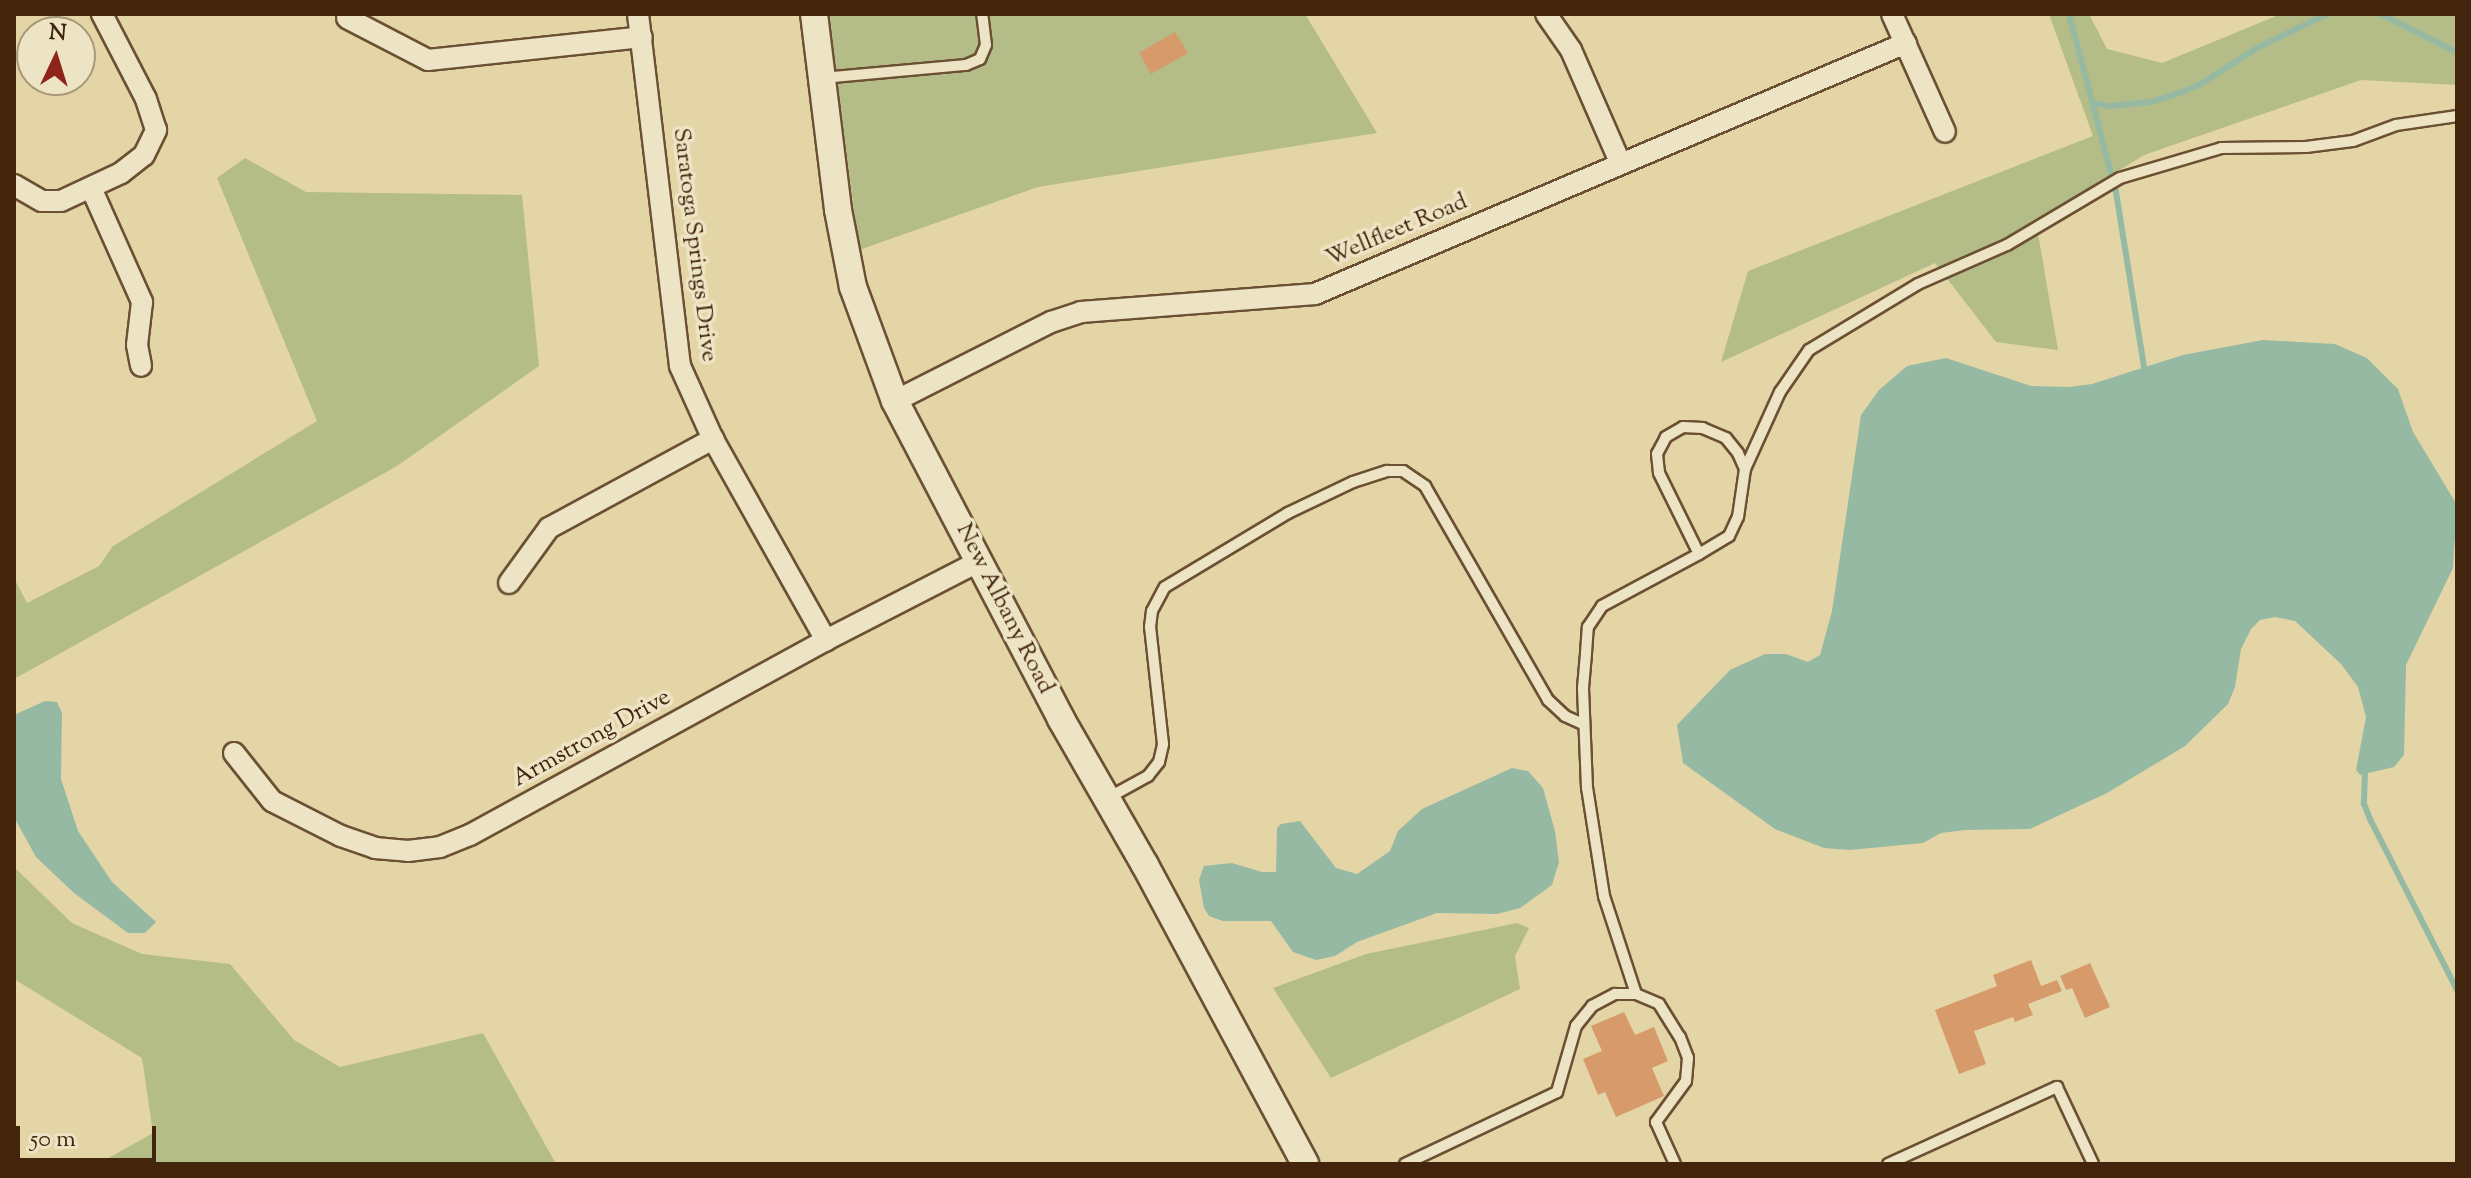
<!DOCTYPE html>
<style>
body{margin:0}
#map{position:relative;width:2471px;height:1178px;overflow:hidden;background:#e4d5a6;font-family:"Sorts Mill Goudy",serif}
div>[style]{position:absolute}
.green>*{inset:0;background:#b4bd87}
.water>*{inset:0;background:#96b9a3}
.stream>*{height:6px;margin:-3px;padding:0 3px;transform-origin:3px;border-radius:3px;background:#96b9a3}
.building>*{inset:0;background:#d69a6b}
.roads{filter:drop-shadow(2px 0 #6b5033) drop-shadow(-2px 0 #6b5033) drop-shadow(0 2px #6b5033) drop-shadow(0 -2px #6b5033)}
.service>*{height:10px;margin:-5px;padding:0 5px;transform-origin:5px;border-radius:5px;background:#ede4c5}
.minor>*{height:20px;margin:-10px;padding:0 10px;transform-origin:10px;border-radius:10px;background:#ede4c5}
.tertiary>*{height:26px;margin:-13px;padding:0 13px;transform-origin:13px;border-radius:13px;background:#ede4c5}
span{translate:-50% -50%;white-space:nowrap;text-align:center;line-height:1.15;-webkit-text-stroke:7px #ede4c5;paint-order:stroke}
.street-label{font-size:24px;color:#43240d}
.frame{position:absolute;inset:0;border:16px solid #43240d;pointer-events:none}
.north{position:absolute;left:16px;top:16px;width:80px;height:80px;box-sizing:border-box;background:#ede4c5;border:2px solid #a9977b;border-radius:50%;rotate:4deg;font-size:22px;font-weight:700;line-height:32px;text-align:center;color:#43240d}
.north::after{content:'';display:block;margin:auto;width:28px;height:36px;background:#8f2418;clip-path:polygon(50% 0,100% 100%,50% 72%,0 100%)}
.scale{position:absolute;left:16px;top:1126px;width:140px;height:36px;box-sizing:border-box;border:4px solid #43240d;border-top:0;padding-left:10px;font-size:24px;line-height:28px;white-space:nowrap;color:#43240d;-webkit-text-stroke:6px #ede4c5;paint-order:stroke}
</style>
<div id="map">
<div class="green">
<div style="clip-path:polygon(829px 14px,1305px 14px,1377px 133px,1038px 187px,859px 250px)"></div>
<div style="clip-path:polygon(2049px 14px,2089px 14px,2107px 49px,2162px 63px,2281px 14px,2457px 14px,2457px 85px,2361px 80px,2144px 155px,2036px 222px,2058px 350px,1996px 342px,1935px 263px,1721px 362px,1748px 271px,2093px 136px)"></div>
<div style="clip-path:polygon(245px 158px,306px 192px,522px 195px,539px 366px,397px 466px,14px 679px,14px 578px,27px 603px,99px 566px,113px 546px,317px 421px,217px 178px)"></div>
<div style="clip-path:polygon(14px 867px,72px 923px,142px 954px,230px 964px,294px 1040px,340px 1067px,483px 1033px,556px 1164px,98px 1164px,153px 1133px,142px 1058px,14px 979px)"></div>
<div style="clip-path:polygon(1517px 923px,1529px 928px,1515px 956px,1520px 989px,1331px 1078px,1273px 988px,1366px 954px)"></div>
</div>
<div class="water">
<div style="clip-path:polygon(2263px 340px,2335px 344px,2367px 358px,2398px 389px,2413px 432px,2457px 505px,2453px 568px,2406px 665px,2404px 755px,2394px 767px,2360px 775px,2356px 770px,2366px 717px,2358px 687px,2341px 664px,2295px 621px,2275px 617px,2260px 620px,2251px 629px,2241px 649px,2235px 687px,2228px 704px,2185px 746px,2107px 793px,2030px 829px,1965px 830px,1941px 833px,1923px 843px,1850px 850px,1824px 848px,1775px 829px,1683px 763px,1677px 725px,1730px 670px,1765px 654px,1786px 654px,1808px 662px,1820px 655px,1832px 611px,1861px 415px,1879px 390px,1907px 366px,1946px 358px,2031px 386px,2069px 387px,2092px 384px,2183px 355px)"></div>
<div style="clip-path:polygon(45px 701px,57px 702px,62px 713px,61px 779px,78px 831px,112px 882px,156px 922px,145px 933px,128px 933px,74px 893px,36px 857px,14px 817px,14px 715px)"></div>
<div style="clip-path:polygon(1512px 768px,1528px 771px,1543px 788px,1555px 831px,1559px 862px,1552px 885px,1520px 908px,1497px 914px,1437px 913px,1357px 942px,1335px 956px,1316px 960px,1293px 952px,1271px 921px,1223px 921px,1209px 916px,1204px 908px,1199px 880px,1204px 866px,1232px 863px,1262px 872px,1276px 872px,1277px 828px,1281px 824px,1300px 821px,1336px 868px,1357px 874px,1390px 851px,1398px 831px,1422px 809px)"></div>
</div>
<div class="stream">
<div style="left:2069px;top:14px;width:184px;rotate:75.2deg"></div>
<div style="left:2116px;top:192px;width:184px;rotate:80.9deg"></div>
<div style="left:2381px;top:14px;width:85px;rotate:26.6deg"></div>
<div style="left:2093px;top:103px;width:17px;rotate:10deg"></div>
<div style="left:2110px;top:106px;width:41px;rotate:-5.6deg"></div>
<div style="left:2151px;top:102px;width:33px;rotate:-18deg"></div>
<div style="left:2182px;top:92px;width:18px;rotate:-22deg"></div>
<div style="left:2199px;top:85px;width:69px;rotate:-32.5deg"></div>
<div style="left:2257px;top:48px;width:78px;rotate:-25.9deg"></div>
<div style="left:2365px;top:772px;width:32px;rotate:92deg"></div>
<div style="left:2364px;top:804px;width:18px;rotate:68deg"></div>
<div style="left:2371px;top:821px;width:190px;rotate:63deg"></div>
</div>
<div class="building">
<div style="clip-path:polygon(1175px 32px,1188px 53px,1151px 74px,1139px 53px)"></div>
<div style="clip-path:polygon(2031px 960px,2041px 986px,2057px 980px,2062px 991px,2028px 1004px,2033px 1015px,2015px 1022px,2013px 1017px,1974px 1031px,1986px 1064px,1959px 1074px,1935px 1010px,1997px 986px,1993px 975px)"></div>
<div style="clip-path:polygon(2090px 963px,2110px 1007px,2085px 1018px,2072px 988px,2066px 990px,2060px 976px)"></div>
<div style="clip-path:polygon(1624px 1012px,1635px 1035px,1654px 1027px,1668px 1061px,1652px 1068px,1664px 1096px,1616px 1117px,1605px 1092px,1598px 1095px,1583px 1059px,1602px 1051px,1591px 1026px)"></div>
</div>
<div class="roads">
<div class="service">
<div style="left:822px;top:78px;width:145px;rotate:-5.2deg"></div>
<div style="left:966px;top:65px;width:15px;rotate:-23deg"></div>
<div style="left:980px;top:59px;width:15px;rotate:-67deg"></div>
<div style="left:986px;top:45px;width:31px;rotate:-97deg"></div>
<div style="left:1745px;top:469px;width:85px;rotate:-65.6deg"></div>
<div style="left:1780px;top:392px;width:51px;rotate:-55.4deg"></div>
<div style="left:1809px;top:350px;width:127px;rotate:-31.2deg"></div>
<div style="left:1918px;top:284px;width:97px;rotate:-23.7deg"></div>
<div style="left:2007px;top:245px;width:131px;rotate:-30.7deg"></div>
<div style="left:2120px;top:178px;width:105px;rotate:-16.5deg"></div>
<div style="left:2221px;top:148px;width:85px;rotate:-0.7deg"></div>
<div style="left:2306px;top:147px;width:47px;rotate:-7.3deg"></div>
<div style="left:2353px;top:141px;width:46px;rotate:-20.4deg"></div>
<div style="left:2396px;top:125px;width:62px;rotate:-8.4deg"></div>
<div style="left:1106px;top:799px;width:48px;rotate:-28.7deg"></div>
<div style="left:1148px;top:776px;width:18px;rotate:-52deg"></div>
<div style="left:1159px;top:762px;width:18px;rotate:-77deg"></div>
<div style="left:1163px;top:744px;width:118px;rotate:-96.3deg"></div>
<div style="left:1150px;top:627px;width:16px;rotate:-83deg"></div>
<div style="left:1152px;top:611px;width:27px;rotate:-62deg"></div>
<div style="left:1165px;top:587px;width:144px;rotate:-31deg"></div>
<div style="left:1288px;top:513px;width:72px;rotate:-25.5deg"></div>
<div style="left:1353px;top:482px;width:36px;rotate:-18deg"></div>
<div style="left:1387px;top:471px;width:16px"></div>
<div style="left:1403px;top:471px;width:27px;rotate:34deg"></div>
<div style="left:1425px;top:486px;width:247px;rotate:60.1deg"></div>
<div style="left:1548px;top:700px;width:23px;rotate:43deg"></div>
<div style="left:1565px;top:716px;width:20px;rotate:24deg"></div>
<div style="left:1636px;top:994px;width:103px;rotate:-108.1deg"></div>
<div style="left:1604px;top:896px;width:109px;rotate:-98.9deg"></div>
<div style="left:1587px;top:788px;width:100px;rotate:-92.3deg"></div>
<div style="left:1583px;top:688px;width:35px;rotate:-85deg"></div>
<div style="left:1586px;top:653px;width:26px;rotate:-86deg"></div>
<div style="left:1588px;top:627px;width:25px;rotate:-56deg"></div>
<div style="left:1602px;top:606px;width:110px;rotate:-28.2deg"></div>
<div style="left:1699px;top:554px;width:35px;rotate:-31deg"></div>
<div style="left:1729px;top:536px;width:21px;rotate:-65deg"></div>
<div style="left:1738px;top:517px;width:49px;rotate:-81.7deg"></div>
<div style="left:1745px;top:469px;width:17px;rotate:-114deg"></div>
<div style="left:1738px;top:453px;width:19px;rotate:-129deg"></div>
<div style="left:1726px;top:438px;width:25px;rotate:-157deg"></div>
<div style="left:1703px;top:428px;width:20px;rotate:-177deg"></div>
<div style="left:1683px;top:427px;width:20px;rotate:150deg"></div>
<div style="left:1666px;top:437px;width:19px;rotate:118deg"></div>
<div style="left:1657px;top:454px;width:19px;rotate:84deg"></div>
<div style="left:1659px;top:473px;width:90px;rotate:63.7deg"></div>
<div style="left:1405px;top:1164px;width:168px;rotate:-25.3deg"></div>
<div style="left:1557px;top:1092px;width:69px;rotate:-73.9deg"></div>
<div style="left:1576px;top:1026px;width:26px;rotate:-51deg"></div>
<div style="left:1592px;top:1006px;width:26px;rotate:-28deg"></div>
<div style="left:1615px;top:994px;width:21px"></div>
<div style="left:1636px;top:994px;width:25px;rotate:23deg"></div>
<div style="left:1659px;top:1004px;width:39px;rotate:58deg"></div>
<div style="left:1680px;top:1037px;width:22px;rotate:69deg"></div>
<div style="left:1688px;top:1058px;width:23px;rotate:95deg"></div>
<div style="left:1686px;top:1081px;width:51px;rotate:126.2deg"></div>
<div style="left:1656px;top:1122px;width:46px;rotate:65.7deg"></div>
<div style="left:1888px;top:1164px;width:186px;rotate:-24.5deg"></div>
<div style="left:2057px;top:1087px;width:85px;rotate:64.9deg"></div>
</div>
<div class="minor">
<div style="left:638px;top:14px;width:354px;rotate:83.2deg"></div>
<div style="left:680px;top:366px;width:80px;rotate:65.7deg"></div>
<div style="left:713px;top:439px;width:231px;rotate:60.7deg"></div>
<div style="left:1546px;top:14px;width:44px;rotate:55.2deg"></div>
<div style="left:1571px;top:50px;width:122px;rotate:66.4deg"></div>
<div style="left:1892px;top:14px;width:129px;rotate:65.8deg"></div>
<div style="left:347px;top:18px;width:91px;rotate:27.4deg"></div>
<div style="left:428px;top:60px;width:215px;rotate:-6.1deg"></div>
<div style="left:14px;top:185px;width:32px;rotate:30deg"></div>
<div style="left:42px;top:201px;width:19px"></div>
<div style="left:61px;top:201px;width:66px;rotate:-25deg"></div>
<div style="left:121px;top:173px;width:29px;rotate:-38deg"></div>
<div style="left:144px;top:155px;width:28px;rotate:-64deg"></div>
<div style="left:156px;top:130px;width:33px;rotate:-108deg"></div>
<div style="left:146px;top:99px;width:96px;rotate:-117.4deg"></div>
<div style="left:92px;top:190px;width:123px;rotate:65.9deg"></div>
<div style="left:142px;top:302px;width:43px;rotate:96.6deg"></div>
<div style="left:137px;top:345px;width:21px;rotate:79deg"></div>
<div style="left:895px;top:401px;width:175px;rotate:-26.9deg"></div>
<div style="left:1051px;top:322px;width:32px;rotate:-18deg"></div>
<div style="left:1081px;top:312px;width:235px;rotate:-4.4deg"></div>
<div style="left:1315px;top:294px;width:642px;rotate:-23.01deg"></div>
<div style="left:509px;top:583px;width:68px;rotate:-54deg"></div>
<div style="left:549px;top:528px;width:187px;rotate:-28.5deg"></div>
<div style="left:234px;top:753px;width:61px;rotate:51.6deg"></div>
<div style="left:272px;top:801px;width:77px;rotate:26.9deg"></div>
<div style="left:341px;top:836px;width:36px;rotate:19deg"></div>
<div style="left:375px;top:848px;width:33px;rotate:5deg"></div>
<div style="left:408px;top:851px;width:32px;rotate:-7deg"></div>
<div style="left:440px;top:847px;width:32px;rotate:-22deg"></div>
<div style="left:470px;top:835px;width:406px;rotate:-28.7deg"></div>
<div style="left:826px;top:640px;width:173px;rotate:-27.2deg"></div>
</div>
<div class="tertiary">
<div style="left:814px;top:14px;width:197px;rotate:83deg"></div>
<div style="left:838px;top:210px;width:78px;rotate:79deg"></div>
<div style="left:853px;top:287px;width:121px;rotate:69.8deg"></div>
<div style="left:895px;top:401px;width:359px;rotate:62.4deg"></div>
<div style="left:1061px;top:719px;width:168px;rotate:60.1deg"></div>
<div style="left:1145px;top:865px;width:339px;rotate:61.8deg"></div>
</div>
</div>
<div class="street-label">
<span style="left:1397px;top:231px;rotate:-23deg">Wellfleet Road</span>
<span style="left:694px;top:245px;rotate:83deg">Saratoga Springs Drive</span>
<span style="left:1004px;top:609px;rotate:63deg">New Albany Road</span>
<span style="left:592px;top:739px;rotate:-29deg">Armstrong Drive</span>
</div>
<div class="frame"></div>
<div class="north">N</div>
<div class="scale">50 m</div>
</div>
